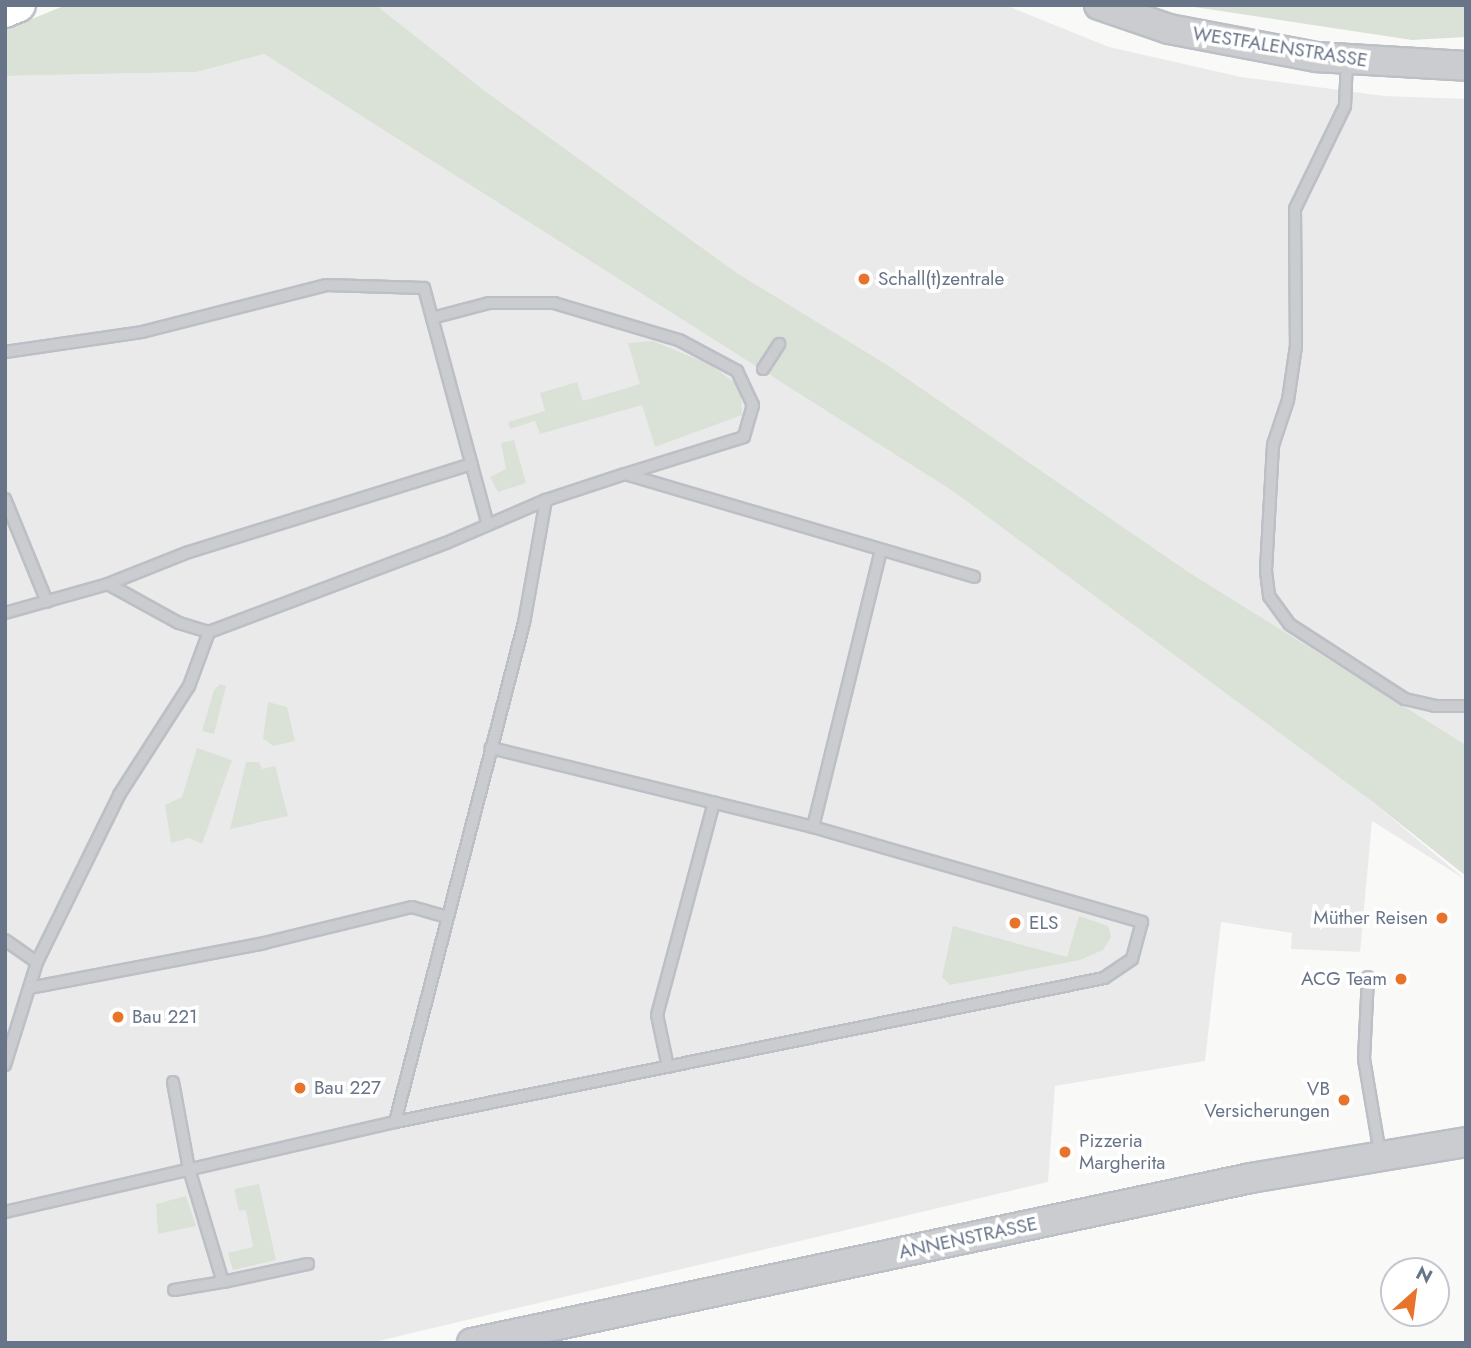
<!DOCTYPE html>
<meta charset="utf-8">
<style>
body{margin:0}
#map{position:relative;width:1471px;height:1348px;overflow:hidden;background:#f9faf7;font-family:Jost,sans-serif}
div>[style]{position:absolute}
.built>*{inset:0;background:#eaeaea}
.green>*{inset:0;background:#dae2d8}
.roads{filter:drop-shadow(2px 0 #bcbfc5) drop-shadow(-2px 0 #bcbfc5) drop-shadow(0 2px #bcbfc5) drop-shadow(0 -2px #bcbfc5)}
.service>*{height:10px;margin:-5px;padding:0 5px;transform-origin:5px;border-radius:5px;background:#caccd0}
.tertiary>*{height:28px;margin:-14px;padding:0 14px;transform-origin:14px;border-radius:14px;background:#caccd0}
.secondary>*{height:32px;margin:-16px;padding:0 16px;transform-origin:16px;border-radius:16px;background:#fff}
.dots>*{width:19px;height:19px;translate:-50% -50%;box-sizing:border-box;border:4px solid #fff;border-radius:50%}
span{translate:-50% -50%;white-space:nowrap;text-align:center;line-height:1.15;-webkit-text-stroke:7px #fff;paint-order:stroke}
.street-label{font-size:19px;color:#687589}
.poi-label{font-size:19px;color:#687589}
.left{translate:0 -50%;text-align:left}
.right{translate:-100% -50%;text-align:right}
.frame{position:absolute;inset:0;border:7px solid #687589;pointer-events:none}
.north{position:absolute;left:1380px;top:1257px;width:70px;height:70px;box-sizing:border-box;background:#fff;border:2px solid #c3c8d0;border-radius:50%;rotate:28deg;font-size:19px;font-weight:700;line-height:28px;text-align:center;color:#687589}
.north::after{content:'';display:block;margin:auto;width:24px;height:32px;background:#e7742a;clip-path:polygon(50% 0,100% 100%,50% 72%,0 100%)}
</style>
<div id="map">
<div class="built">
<div style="clip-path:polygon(376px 5px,1005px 5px,1109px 47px,1241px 77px,1384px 96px,1466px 99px,1466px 745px,1187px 571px,886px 364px,737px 273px,485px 91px)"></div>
<div style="clip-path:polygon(264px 54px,954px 492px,1370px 800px,1466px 880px,1372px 821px,1360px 952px,1291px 949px,1292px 933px,1221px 922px,1205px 1061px,1055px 1086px,1048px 1182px,370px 1343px,5px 1343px,5px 76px,197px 72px)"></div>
</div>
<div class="green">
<div style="clip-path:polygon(66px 5px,376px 5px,485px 91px,737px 273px,886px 364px,1187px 571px,1466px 745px,1466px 876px,1370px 800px,954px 492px,264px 54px,197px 72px,5px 76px,5px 30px)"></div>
<div style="clip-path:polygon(1181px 5px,1466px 5px,1466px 37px,1412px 40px)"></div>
<div style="clip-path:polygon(653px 341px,709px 364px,734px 382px,741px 391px,742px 415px,655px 447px,642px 405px,540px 434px,535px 421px,510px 429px,508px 422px,545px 411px,540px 393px,577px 382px,583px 401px,640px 384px,628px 343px)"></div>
<div style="clip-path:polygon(514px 440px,526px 483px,498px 492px,490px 477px,506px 469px,501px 443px)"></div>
<div style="clip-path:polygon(220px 684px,226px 686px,214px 734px,202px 731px,214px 690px)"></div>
<div style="clip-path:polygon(268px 702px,287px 707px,295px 741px,273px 746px,263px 738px)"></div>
<div style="clip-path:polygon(197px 748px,232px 760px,202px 844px,189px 838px,171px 843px,165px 805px,182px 797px)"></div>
<div style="clip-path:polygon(246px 762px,259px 762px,262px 769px,275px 766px,288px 816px,230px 829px)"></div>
<div style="clip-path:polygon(1079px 916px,1108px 926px,1111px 937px,1103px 950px,1080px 960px,950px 985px,942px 977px,953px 926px,1067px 957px)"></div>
<div style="clip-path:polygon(259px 1184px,276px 1260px,233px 1270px,228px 1253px,253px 1247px,246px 1210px,239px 1211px,234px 1189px)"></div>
<div style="clip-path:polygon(186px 1196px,196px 1226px,158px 1234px,156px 1204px)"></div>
</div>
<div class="roads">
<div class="service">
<div style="left:1347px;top:60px;width:46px;rotate:92.5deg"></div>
<div style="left:1345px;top:106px;width:114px;rotate:115.9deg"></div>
<div style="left:1295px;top:209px;width:137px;rotate:89.6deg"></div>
<div style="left:1296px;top:346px;width:55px;rotate:98.4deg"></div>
<div style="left:1288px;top:400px;width:47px;rotate:108.4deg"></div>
<div style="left:1273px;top:445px;width:126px;rotate:93.2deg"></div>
<div style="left:1266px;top:571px;width:25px;rotate:83deg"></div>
<div style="left:1269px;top:596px;width:34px;rotate:54deg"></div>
<div style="left:1289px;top:624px;width:138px;rotate:32.9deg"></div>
<div style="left:1405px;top:699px;width:31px;rotate:13deg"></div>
<div style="left:1435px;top:706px;width:31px"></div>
<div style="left:432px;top:318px;width:59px;rotate:-14.7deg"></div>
<div style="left:489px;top:303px;width:65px"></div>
<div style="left:554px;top:303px;width:130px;rotate:16.5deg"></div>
<div style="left:679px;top:340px;width:66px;rotate:28.1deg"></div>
<div style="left:737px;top:371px;width:38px;rotate:65deg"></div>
<div style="left:753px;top:405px;width:33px;rotate:106deg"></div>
<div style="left:744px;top:437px;width:125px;rotate:162.7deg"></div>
<div style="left:5px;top:352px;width:138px;rotate:-8.3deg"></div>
<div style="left:142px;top:332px;width:190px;rotate:-14.3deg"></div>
<div style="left:326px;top:285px;width:98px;rotate:1.8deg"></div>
<div style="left:424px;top:288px;width:245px;rotate:74.9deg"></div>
<div style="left:763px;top:369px;width:30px;rotate:-57deg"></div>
<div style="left:5px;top:499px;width:111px;rotate:67.8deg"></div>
<div style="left:108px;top:584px;width:87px;rotate:-21.6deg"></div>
<div style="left:189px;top:552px;width:296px;rotate:-17.3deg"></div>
<div style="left:5px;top:613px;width:107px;rotate:-15.7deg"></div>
<div style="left:108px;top:584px;width:81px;rotate:28.8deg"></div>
<div style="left:179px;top:623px;width:31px;rotate:17deg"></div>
<div style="left:209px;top:632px;width:253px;rotate:-20.6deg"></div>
<div style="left:446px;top:543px;width:109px;rotate:-23.3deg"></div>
<div style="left:546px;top:500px;width:83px;rotate:-18.2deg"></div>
<div style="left:625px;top:474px;width:364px;rotate:16.4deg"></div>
<div style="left:813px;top:827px;width:285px;rotate:-76.2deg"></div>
<div style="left:5px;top:940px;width:39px;rotate:35deg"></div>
<div style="left:1368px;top:977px;width:82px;rotate:92.8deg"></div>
<div style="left:1364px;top:1059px;width:96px;rotate:80.4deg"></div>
<div style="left:29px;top:988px;width:239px;rotate:-10.8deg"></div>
<div style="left:264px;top:943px;width:152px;rotate:-13.7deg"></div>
<div style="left:412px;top:907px;width:36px;rotate:16deg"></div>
<div style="left:5px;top:1065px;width:108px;rotate:-72.7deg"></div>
<div style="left:37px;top:962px;width:186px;rotate:-63.8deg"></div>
<div style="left:119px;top:795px;width:130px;rotate:-57.3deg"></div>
<div style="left:189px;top:686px;width:58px;rotate:-69.7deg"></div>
<div style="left:668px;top:1067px;width:53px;rotate:-101.9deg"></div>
<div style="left:657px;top:1015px;width:220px;rotate:-75deg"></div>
<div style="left:173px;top:1082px;width:88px;rotate:79.6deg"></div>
<div style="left:189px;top:1169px;width:118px;rotate:73.3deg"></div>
<div style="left:223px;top:1282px;width:87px;rotate:-12deg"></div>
<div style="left:395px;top:1122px;width:515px;rotate:-75.51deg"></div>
<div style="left:524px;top:623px;width:125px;rotate:-79.9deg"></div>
<div style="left:5px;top:1212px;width:400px;rotate:-13deg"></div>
<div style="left:395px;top:1122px;width:723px;rotate:-11.48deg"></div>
<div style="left:1104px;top:978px;width:34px;rotate:-34deg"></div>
<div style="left:1132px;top:959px;width:38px;rotate:-75deg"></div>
<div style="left:1142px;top:922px;width:342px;rotate:-163.9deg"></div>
<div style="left:813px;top:827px;width:332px;rotate:-166.2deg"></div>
<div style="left:174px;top:1290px;width:50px;rotate:-9.3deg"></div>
</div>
<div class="tertiary">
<div style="left:1099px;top:5px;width:74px;rotate:18.9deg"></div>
<div style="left:1169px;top:29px;width:150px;rotate:10.8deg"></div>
<div style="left:1316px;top:57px;width:150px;rotate:3.4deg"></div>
<div style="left:472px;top:1343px;width:796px;rotate:-11.96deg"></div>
<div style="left:1251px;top:1178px;width:218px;rotate:-9.5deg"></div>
</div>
<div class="secondary">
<div style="left:5px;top:11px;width:15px;rotate:-23deg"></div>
</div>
</div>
<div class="dots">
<div style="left:864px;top:279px;background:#e7742a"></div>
<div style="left:1442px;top:918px;background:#e7742a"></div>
<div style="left:1015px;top:923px;background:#e7742a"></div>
<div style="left:1401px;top:979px;background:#e7742a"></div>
<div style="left:118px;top:1017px;background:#e7742a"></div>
<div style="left:300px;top:1088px;background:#e7742a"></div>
<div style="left:1344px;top:1100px;background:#e7742a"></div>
<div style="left:1065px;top:1152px;background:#e7742a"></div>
</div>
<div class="street-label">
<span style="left:1280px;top:47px;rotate:9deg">WESTFALENSTRASSE</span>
<span style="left:968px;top:1238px;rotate:-12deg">ANNENSTRASSE</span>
</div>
<div class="poi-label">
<span class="left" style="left:878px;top:279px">Schall(t)zentrale</span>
<span class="right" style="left:1428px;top:918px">Müther Reisen</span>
<span class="left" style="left:1029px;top:923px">ELS</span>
<span class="right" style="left:1387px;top:979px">ACG Team</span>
<span class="left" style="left:132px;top:1017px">Bau 221</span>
<span class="left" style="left:314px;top:1088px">Bau 227</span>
<span class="right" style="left:1330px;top:1100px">VB<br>Versicherungen</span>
<span class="left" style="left:1079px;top:1152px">Pizzeria<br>Margherita</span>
</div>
<div class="frame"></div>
<div class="north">N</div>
</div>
